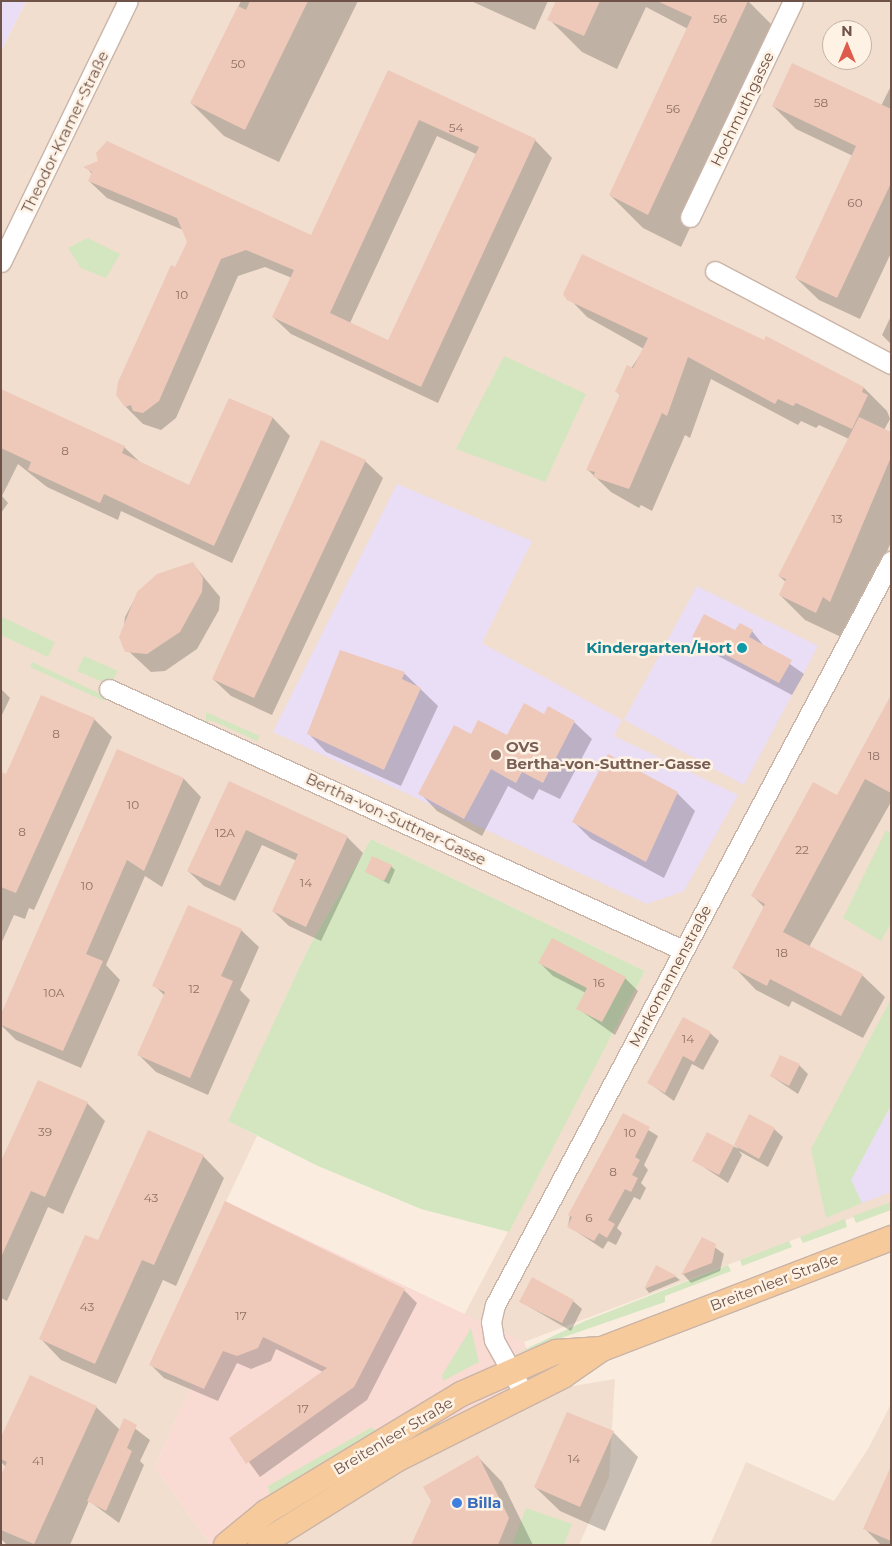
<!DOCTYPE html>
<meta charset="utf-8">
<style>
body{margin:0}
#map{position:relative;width:892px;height:1546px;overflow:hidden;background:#faede0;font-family:Montserrat,sans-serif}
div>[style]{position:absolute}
.residential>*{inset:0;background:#f1decf}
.commercial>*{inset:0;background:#fadbd4}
.education>*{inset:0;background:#eaddf6}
.green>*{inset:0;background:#d4e6c0}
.shadow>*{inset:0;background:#0003}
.building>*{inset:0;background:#eec9b9}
.roads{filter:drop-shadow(1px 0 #cab4a8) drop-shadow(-1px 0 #cab4a8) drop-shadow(0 1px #cab4a8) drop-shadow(0 -1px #cab4a8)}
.minor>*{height:19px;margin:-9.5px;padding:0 9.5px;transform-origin:9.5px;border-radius:9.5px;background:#fff}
.major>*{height:24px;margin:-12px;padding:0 12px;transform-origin:12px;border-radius:12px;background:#f6ca9b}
.dots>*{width:14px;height:14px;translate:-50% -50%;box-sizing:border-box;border:2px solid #fef2e5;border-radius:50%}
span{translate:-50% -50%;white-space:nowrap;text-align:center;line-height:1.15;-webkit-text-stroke:5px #fef2e5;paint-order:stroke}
.number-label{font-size:12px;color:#8f7065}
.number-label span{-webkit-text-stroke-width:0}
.street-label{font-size:15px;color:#6f5349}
.culture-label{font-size:15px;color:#0d838f;font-weight:700}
.right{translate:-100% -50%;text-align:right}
.education-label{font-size:15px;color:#785e54;font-weight:700}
.left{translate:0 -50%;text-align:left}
.shop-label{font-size:15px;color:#366cbe;font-weight:700}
.frame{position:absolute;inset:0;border:2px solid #6f5349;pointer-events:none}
.north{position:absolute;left:822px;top:20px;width:50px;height:50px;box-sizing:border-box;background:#fef2e5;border:1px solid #c5b2a7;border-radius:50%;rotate:0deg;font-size:14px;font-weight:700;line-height:20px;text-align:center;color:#6f5349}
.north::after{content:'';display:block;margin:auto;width:18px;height:22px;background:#de5c4b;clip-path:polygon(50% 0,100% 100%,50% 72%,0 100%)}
</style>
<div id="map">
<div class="residential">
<div style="clip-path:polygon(evenodd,26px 1px,891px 1px,891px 1203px,524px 1342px,463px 1317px,645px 971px,371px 839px,309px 947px,229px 1121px,257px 1136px,149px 1365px,192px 1384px,155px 1467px,211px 1545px,1px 1545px,1px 51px,26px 1px,832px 30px,862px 30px,862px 60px,832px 60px,832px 30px)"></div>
<div style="clip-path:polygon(615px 1379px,609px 1477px,579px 1545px,212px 1545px,543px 1391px)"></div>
<div style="clip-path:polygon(891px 1404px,891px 1545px,710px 1545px,746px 1462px,834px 1501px,868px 1449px)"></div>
</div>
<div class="commercial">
<div style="clip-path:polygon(225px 1201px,524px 1342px,543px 1391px,211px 1545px,155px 1467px,192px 1384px,149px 1365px)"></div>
</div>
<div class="education">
<div style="clip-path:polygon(1px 1px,26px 1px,1px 51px)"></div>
<div style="clip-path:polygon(397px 484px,532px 541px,482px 643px,622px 720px,614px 736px,738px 795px,684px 891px,647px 904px,273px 732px)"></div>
<div style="clip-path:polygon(697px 586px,818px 646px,744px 785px,624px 720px)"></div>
<div style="clip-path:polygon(891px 1105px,891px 1192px,862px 1203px,851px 1180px)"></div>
</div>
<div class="green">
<div style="clip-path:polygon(87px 238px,120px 254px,106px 278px,81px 268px,68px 248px)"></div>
<div style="clip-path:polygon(504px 356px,586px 394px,545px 482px,456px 449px)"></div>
<div style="clip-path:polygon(2px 617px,55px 642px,48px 657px,1px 635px)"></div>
<div style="clip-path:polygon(84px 656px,118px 671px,110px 685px,77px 671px)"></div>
<div style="clip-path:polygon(32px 662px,105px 696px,105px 697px,104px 701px,30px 667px)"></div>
<div style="clip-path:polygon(206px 712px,260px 736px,257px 741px,211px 720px,206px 723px)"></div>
<div style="clip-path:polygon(886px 830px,891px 833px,891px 923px,881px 941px,843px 918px)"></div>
<div style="clip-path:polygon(371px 839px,645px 971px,509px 1232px,421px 1209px,318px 1166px,228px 1121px,309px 947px)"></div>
<div style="clip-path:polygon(891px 999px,891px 1105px,851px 1180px,862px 1203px,826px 1218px,811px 1149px)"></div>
<div style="clip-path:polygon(891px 1202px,891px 1210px,856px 1223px,853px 1216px)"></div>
<div style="clip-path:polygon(845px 1219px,847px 1227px,803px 1243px,800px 1237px)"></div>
<div style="clip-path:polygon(789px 1241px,792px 1247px,742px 1266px,740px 1260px)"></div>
<div style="clip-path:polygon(728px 1265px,731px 1271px,665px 1296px,665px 1302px,515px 1354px,585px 1321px)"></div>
<div style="clip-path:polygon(471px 1328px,479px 1362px,443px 1381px,442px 1375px)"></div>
<div style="clip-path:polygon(372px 1427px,375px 1431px,353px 1446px,270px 1496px,268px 1486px)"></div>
<div style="clip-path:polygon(526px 1508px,572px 1524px,564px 1545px,512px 1545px)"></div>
</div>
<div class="shadow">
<div style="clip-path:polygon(241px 1px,358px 1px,279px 162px,224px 136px,191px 103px)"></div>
<div style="clip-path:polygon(471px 1px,548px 1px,535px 30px)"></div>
<div style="clip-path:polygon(557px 1px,748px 1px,781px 34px,681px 247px,643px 228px,610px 195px,688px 29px,646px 7px,617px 69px,582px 52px,549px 19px)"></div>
<div style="clip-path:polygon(evenodd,389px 72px,535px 140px,552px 158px,438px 403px,291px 334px,273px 317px,292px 278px,265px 267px,238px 276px,176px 418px,161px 430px,143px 424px,126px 407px,188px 242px,183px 230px,107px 198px,89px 181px,92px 174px,86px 167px,311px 237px,389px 72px,437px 136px,476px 154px,389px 341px,350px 323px,437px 136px)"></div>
<div style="clip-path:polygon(891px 86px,891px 253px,860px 319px,819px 300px,796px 278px,853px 156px,796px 129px,773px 106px,881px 106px)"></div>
<div style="clip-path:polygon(565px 294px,765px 342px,767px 337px,864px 388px,887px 411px,890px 419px,884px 430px,891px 433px,891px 542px,855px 626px,848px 621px,841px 637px,805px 620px,780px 595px,786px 582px,779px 576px,849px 439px,819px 425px,816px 428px,801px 421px,798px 425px,711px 379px,690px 438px,685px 435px,652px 511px,641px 505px,639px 508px,611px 492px,588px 470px,621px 396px,616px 391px,644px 349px,587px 317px)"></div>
<div style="clip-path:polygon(891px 316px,891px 344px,882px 335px)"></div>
<div style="clip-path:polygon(1px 391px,124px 447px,141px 463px,190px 486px,230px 400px,273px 418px,290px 436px,232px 563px,121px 511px,118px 520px,47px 487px,18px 464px,2px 496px,8px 503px,1px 513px)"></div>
<div style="clip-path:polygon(365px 461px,383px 478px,272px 715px,231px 696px,213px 679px)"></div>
<div style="clip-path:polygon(193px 564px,220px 597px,219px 610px,197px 649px,165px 671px,151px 672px,122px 645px,125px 617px,138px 593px)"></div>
<div style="clip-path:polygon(752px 631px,764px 646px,804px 674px,792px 695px,707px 650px,693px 637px)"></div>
<div style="clip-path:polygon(341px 652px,405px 674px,438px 706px,401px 786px,326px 752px,309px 734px)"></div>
<div style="clip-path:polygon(1px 689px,10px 698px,1px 717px)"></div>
<div style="clip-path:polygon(891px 698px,891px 802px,809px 947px,862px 975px,885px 997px,863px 1038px,792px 1001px,789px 1007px,756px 990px,734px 967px,765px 908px,753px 896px,838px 797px)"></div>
<div style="clip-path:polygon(544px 715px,574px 722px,592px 739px,560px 799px,539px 789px,533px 800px,508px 786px,482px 836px,437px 811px,420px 793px)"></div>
<div style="clip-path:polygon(94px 719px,112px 737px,34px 910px,29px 908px,25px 919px,14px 915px,1px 944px,1px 773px,7px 776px)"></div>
<div style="clip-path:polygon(118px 751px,184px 779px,201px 797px,162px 887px,145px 876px,106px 965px,120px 980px,81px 1068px,16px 1040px,1px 1025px)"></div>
<div style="clip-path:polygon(230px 782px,347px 837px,363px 853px,321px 941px,289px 926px,273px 911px,297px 861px,262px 845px,235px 901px,204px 886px,188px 871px)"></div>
<div style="clip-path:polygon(677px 793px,695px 811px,664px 878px,591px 839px,574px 822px)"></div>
<div style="clip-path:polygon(391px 866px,395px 870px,389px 884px,367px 872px)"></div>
<div style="clip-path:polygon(241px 930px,259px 947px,240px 990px,250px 1000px,208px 1095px,156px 1072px,139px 1055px,165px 996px,154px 985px)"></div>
<div style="clip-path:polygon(540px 963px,625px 978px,638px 991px,615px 1035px,577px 1008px,586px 993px,553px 976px)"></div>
<div style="clip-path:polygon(710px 1033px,719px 1041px,703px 1070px,692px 1064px,674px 1101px,649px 1083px)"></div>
<div style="clip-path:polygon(799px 1065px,808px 1074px,798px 1094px,771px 1076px)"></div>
<div style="clip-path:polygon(87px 1103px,105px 1121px,63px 1214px,48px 1207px,7px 1301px,1px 1298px,1px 1164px)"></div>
<div style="clip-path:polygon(624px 1115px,658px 1136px,644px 1165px,648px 1170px,641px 1183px,646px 1188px,640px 1200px,634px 1197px,617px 1228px,622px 1233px,616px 1245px,608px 1241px,603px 1249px,568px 1226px,570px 1215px)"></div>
<div style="clip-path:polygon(774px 1129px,783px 1137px,768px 1167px,739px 1151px,742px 1155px,728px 1183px,693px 1160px,707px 1133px,739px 1149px,735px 1145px)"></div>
<div style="clip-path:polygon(203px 1156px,224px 1178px,176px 1286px,163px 1280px,116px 1384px,61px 1360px,40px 1338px,99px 1242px)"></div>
<div style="clip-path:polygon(702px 1238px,724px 1254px,720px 1271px,691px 1283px,683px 1274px)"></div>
<div style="clip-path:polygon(657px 1267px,676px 1277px,680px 1280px,649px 1293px,646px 1289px)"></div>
<div style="clip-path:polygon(404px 1290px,417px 1303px,367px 1400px,260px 1477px,231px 1438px,323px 1372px,276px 1349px,271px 1361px,251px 1369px,237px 1363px,218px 1401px,164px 1378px,151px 1365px)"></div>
<div style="clip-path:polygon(573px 1301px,582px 1309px,571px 1331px,521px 1302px)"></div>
<div style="clip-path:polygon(96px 1407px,120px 1430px,124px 1420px,150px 1440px,140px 1461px,144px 1465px,119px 1523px,89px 1501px,70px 1545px,7px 1545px,1px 1539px,1px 1478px,6px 1467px,1px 1462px,1px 1440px)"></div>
<div style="clip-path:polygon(613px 1432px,638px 1457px,605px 1531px,560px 1511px,535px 1487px)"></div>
<div style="clip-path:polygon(478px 1457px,502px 1482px,533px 1545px,413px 1545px)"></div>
<div style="clip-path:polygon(891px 1477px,891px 1545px,881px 1545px,865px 1529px)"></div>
</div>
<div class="building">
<div style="clip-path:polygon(250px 1px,308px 1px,245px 130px,190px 103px,238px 6px,246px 10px)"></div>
<div style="clip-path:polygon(556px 1px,600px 1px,584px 36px,547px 20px)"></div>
<div style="clip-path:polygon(657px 1px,748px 1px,648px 215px,609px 195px,692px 17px)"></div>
<div style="clip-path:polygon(792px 63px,891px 109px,891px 183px,837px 298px,795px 278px,856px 146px,772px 106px)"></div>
<div style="clip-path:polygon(evenodd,388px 70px,536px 139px,421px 387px,272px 317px,294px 270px,246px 250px,221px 259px,159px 401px,143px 413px,133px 411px,131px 405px,125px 407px,116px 395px,118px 382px,171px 265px,175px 267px,187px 242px,177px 218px,88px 181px,92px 172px,83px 167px,98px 161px,96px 153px,107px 141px,311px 235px,388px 70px,419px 120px,479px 147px,388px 340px,330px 313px,419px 120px)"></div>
<div style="clip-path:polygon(582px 254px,764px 340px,766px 336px,864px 387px,862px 392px,868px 395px,852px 429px,796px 403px,793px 406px,778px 399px,775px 404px,688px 357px,667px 416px,662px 413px,629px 489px,593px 477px,595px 472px,586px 470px,620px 394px,615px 392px,627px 365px,633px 368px,648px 338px,567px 300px,563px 294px)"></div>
<div style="clip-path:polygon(1px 389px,125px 446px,122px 453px,189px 485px,229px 398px,273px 417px,214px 546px,104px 494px,100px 503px,28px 470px,31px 462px,1px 448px)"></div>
<div style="clip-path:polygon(859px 417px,891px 432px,891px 457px,830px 602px,823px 597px,816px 613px,779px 595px,786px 579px,778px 576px)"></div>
<div style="clip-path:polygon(321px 440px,366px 460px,254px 698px,212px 679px)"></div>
<div style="clip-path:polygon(193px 562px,203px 578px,202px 592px,180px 632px,147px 654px,125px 652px,119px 637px,137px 592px,157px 574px)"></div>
<div style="clip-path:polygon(704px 614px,735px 630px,740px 623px,753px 630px,749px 637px,792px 660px,779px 683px,692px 637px)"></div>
<div style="clip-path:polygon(340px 650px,405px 672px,402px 679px,421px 688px,384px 770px,307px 734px)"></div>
<div style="clip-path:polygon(41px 695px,95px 718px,16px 893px,1px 887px,1px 772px,6px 774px)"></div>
<div style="clip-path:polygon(891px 695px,891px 793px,865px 779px,783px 932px,863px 974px,841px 1016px,770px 979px,767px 986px,732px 968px,765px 904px,751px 896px,813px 782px,837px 795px)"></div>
<div style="clip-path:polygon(524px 703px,544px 714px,548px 706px,575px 721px,543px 783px,522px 772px,516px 783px,491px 769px,464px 819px,418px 794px,454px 725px,471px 734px,478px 720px,507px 735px)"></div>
<div style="clip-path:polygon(117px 749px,184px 778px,144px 871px,127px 860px,86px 954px,103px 961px,63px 1051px,1px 1025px,1px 1014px)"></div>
<div style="clip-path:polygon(608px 754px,678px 792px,646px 862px,572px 822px)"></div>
<div style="clip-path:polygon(229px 781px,348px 836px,306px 927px,272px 911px,298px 854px,246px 830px,220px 886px,187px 871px)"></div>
<div style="clip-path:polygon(372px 856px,392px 865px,384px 881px,365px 872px)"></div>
<div style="clip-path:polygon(188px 905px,242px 929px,221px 976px,233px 981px,190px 1078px,137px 1055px,165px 992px,152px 986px)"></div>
<div style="clip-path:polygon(552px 938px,626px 977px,602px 1022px,576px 1009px,587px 988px,538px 963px)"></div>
<div style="clip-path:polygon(683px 1017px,711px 1032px,694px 1062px,683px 1056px,665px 1093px,647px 1083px)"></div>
<div style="clip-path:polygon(780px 1055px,800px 1064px,789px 1086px,770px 1076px)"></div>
<div style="clip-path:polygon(38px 1080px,88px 1102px,45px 1197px,31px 1191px,1px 1257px,1px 1161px)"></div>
<div style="clip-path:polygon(623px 1113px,650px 1127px,635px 1157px,640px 1160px,632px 1175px,638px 1178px,631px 1192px,625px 1189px,608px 1220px,615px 1224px,607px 1238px,599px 1233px,594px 1241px,567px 1227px,572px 1217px,568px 1215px)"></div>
<div style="clip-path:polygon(749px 1114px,775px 1128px,759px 1159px,734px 1145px)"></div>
<div style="clip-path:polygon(148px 1130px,204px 1155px,154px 1265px,142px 1260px,95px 1364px,39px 1339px,85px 1235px,98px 1240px)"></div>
<div style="clip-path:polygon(707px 1132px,734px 1146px,719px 1175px,692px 1161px)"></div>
<div style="clip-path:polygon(225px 1201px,405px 1289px,354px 1387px,246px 1464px,229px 1438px,327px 1368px,263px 1337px,258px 1348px,237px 1356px,223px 1351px,204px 1389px,149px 1365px)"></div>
<div style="clip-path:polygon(702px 1237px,716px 1244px,712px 1263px,681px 1275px)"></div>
<div style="clip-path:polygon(656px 1265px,677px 1276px,644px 1289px)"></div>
<div style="clip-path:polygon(532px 1277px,574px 1300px,562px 1323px,519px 1302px)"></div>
<div style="clip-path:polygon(30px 1375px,97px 1406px,34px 1544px,1px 1530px,1px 1475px,7px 1462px,1px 1459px,1px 1437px)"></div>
<div style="clip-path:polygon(567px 1412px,614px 1431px,580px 1507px,534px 1487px)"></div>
<div style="clip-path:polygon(124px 1418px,137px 1425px,127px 1448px,132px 1451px,106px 1511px,87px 1501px)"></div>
<div style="clip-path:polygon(478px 1455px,509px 1518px,498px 1545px,411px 1545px,431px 1501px,423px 1487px)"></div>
<div style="clip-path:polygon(891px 1466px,891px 1541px,863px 1529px)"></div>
</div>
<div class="roads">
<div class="minor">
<div style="left:690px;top:217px;width:239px;rotate:-64.5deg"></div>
<div style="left:1px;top:262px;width:290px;rotate:-64.1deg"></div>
<div style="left:715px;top:271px;width:199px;rotate:27.9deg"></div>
<div style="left:109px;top:689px;width:631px;rotate:24.45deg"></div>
<div style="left:524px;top:1394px;width:62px;rotate:-119.1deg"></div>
<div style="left:494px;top:1340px;width:18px;rotate:-99deg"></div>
<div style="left:491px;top:1322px;width:17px;rotate:-77deg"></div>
<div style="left:495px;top:1305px;width:843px;rotate:-61.98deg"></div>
</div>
<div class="major">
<div style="left:226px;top:1545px;width:52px;rotate:-39.5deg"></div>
<div style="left:266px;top:1512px;width:228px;rotate:-31.2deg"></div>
<div style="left:461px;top:1394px;width:104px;rotate:-23.9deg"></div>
<div style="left:556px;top:1352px;width:44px;rotate:-3.9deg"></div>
<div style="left:260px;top:1545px;width:160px;rotate:-32deg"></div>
<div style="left:396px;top:1460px;width:187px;rotate:-26.7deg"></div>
<div style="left:563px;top:1376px;width:47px;rotate:-34.7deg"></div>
<div style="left:602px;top:1349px;width:310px;rotate:-21deg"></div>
</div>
</div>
<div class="dots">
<div style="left:742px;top:648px;background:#0f9aa8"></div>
<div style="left:496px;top:755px;background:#8d6e63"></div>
<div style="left:457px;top:1503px;background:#3f7fe0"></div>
</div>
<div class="number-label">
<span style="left:720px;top:19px">56</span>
<span style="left:238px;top:64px">50</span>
<span style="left:821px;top:103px">58</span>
<span style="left:673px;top:109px">56</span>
<span style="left:456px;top:128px">54</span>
<span style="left:855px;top:203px">60</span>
<span style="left:182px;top:295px">10</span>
<span style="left:65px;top:451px">8</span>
<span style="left:837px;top:519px">13</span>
<span style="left:56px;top:734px">8</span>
<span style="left:874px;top:756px">18</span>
<span style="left:133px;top:805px">10</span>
<span style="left:22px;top:832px">8</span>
<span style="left:225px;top:833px">12A</span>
<span style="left:802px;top:850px">22</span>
<span style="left:306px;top:883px">14</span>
<span style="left:87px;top:886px">10</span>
<span style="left:782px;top:953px">18</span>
<span style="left:599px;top:983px">16</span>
<span style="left:194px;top:989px">12</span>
<span style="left:54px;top:993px">10A</span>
<span style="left:688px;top:1039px">14</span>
<span style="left:45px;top:1132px">39</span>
<span style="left:630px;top:1133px">10</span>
<span style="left:613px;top:1172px">8</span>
<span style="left:151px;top:1198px">43</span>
<span style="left:589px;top:1218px">6</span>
<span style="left:87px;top:1307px">43</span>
<span style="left:241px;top:1316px">17</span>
<span style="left:303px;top:1409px">17</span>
<span style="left:574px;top:1459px">14</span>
<span style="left:38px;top:1461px">41</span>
</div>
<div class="street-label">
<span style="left:742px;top:109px;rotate:-64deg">Hochmuthgasse</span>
<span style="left:65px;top:132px;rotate:-64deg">Theodor-Kramer-Straße</span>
<span style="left:396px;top:819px;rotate:25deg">Bertha-von-Suttner-Gasse</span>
<span style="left:670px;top:976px;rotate:-62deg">Markomannenstraße</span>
<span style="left:774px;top:1282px;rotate:-21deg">Breitenleer Straße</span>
<span style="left:393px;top:1436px;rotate:-31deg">Breitenleer Straße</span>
</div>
<div class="culture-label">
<span class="right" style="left:732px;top:648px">Kindergarten/Hort</span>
</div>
<div class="education-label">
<span class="left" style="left:506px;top:755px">OVS<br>Bertha-von-Suttner-Gasse</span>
</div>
<div class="shop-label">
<span class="left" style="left:467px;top:1503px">Billa</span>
</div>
<div class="frame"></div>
<div class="north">N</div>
</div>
